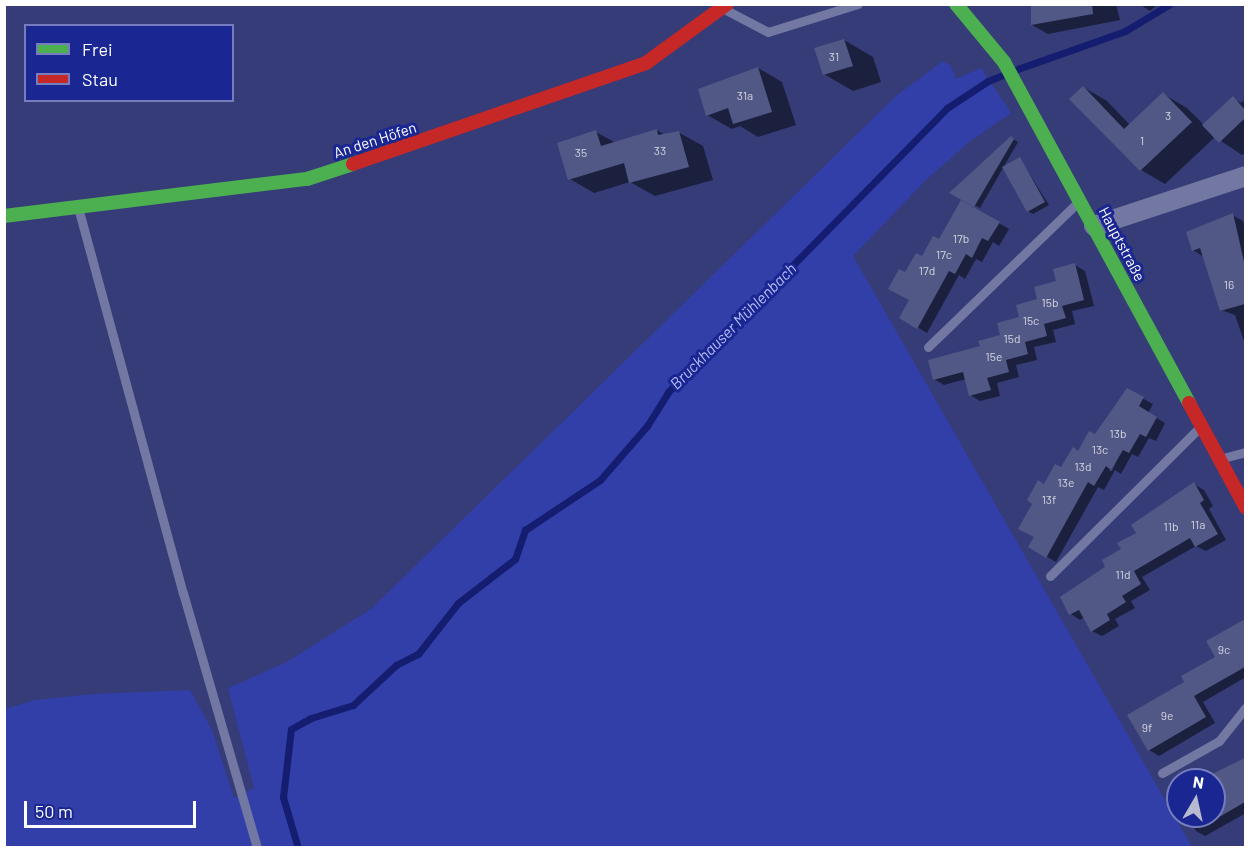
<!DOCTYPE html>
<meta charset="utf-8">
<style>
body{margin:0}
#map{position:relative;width:1250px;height:852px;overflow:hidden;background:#353c77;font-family:Barlow,sans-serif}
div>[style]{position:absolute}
.green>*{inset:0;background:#323fa9}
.shadow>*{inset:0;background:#0007}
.stream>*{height:7px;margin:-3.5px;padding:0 3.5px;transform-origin:3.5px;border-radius:3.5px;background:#141d70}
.building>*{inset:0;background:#525886}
.lane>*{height:9px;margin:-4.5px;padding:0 4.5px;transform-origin:4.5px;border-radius:4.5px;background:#7278a2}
.street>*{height:20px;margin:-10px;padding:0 10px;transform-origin:10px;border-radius:10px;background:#7278a2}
.fast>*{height:14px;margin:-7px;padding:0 7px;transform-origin:7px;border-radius:7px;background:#4caf50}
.jam>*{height:14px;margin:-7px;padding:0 7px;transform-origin:7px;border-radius:7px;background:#c62828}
span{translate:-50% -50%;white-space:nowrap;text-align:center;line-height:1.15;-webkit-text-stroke:6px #1a2692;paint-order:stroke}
.number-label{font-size:12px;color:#d4d5e1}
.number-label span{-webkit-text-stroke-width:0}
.street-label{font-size:15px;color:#fff}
.water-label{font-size:16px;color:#b6bef6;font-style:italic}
.frame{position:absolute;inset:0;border:6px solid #fff;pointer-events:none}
.legend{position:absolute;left:24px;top:24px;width:210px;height:78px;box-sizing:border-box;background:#1a2692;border:2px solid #767dbe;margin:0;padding:8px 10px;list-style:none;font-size:18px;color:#fff}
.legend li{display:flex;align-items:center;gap:12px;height:30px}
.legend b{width:30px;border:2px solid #767dbe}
.north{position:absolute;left:1166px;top:768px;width:60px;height:60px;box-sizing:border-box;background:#1a2692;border:2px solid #767dbe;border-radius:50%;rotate:9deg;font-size:16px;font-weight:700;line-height:24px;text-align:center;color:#fff}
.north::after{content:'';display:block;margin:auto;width:21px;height:27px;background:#b8bbcf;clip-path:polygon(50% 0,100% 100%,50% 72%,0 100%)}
.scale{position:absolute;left:24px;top:801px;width:172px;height:27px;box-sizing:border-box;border:3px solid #fff;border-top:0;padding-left:8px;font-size:18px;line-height:21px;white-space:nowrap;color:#fff;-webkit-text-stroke:4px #1a2692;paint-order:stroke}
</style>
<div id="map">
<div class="green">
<div style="clip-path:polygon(943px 61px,951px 66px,956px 79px,981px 68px,1011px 113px,969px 142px,925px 181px,853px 256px,1192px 847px,5px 848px,5px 709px,35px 700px,93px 694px,190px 690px,212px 730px,234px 798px,254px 788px,228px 688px,285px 663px,371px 609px,896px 96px)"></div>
</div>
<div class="shadow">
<div style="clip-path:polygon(1033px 4px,1116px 4px,1120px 20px,1048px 34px,1032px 25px)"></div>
<div style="clip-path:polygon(1139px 4px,1158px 4px,1150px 11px)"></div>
<div style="clip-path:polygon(844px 40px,873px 57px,881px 82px,853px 91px,824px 74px)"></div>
<div style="clip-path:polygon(758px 68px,782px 82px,796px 125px,758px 137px,740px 126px,732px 129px,707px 115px)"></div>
<div style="clip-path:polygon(1083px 87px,1107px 101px,1130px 125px,1163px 94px,1187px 108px,1204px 125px,1233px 98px,1241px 103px,1246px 99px,1246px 153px,1242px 155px,1215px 137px,1165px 184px,1141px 170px,1071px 99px)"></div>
<div style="clip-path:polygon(657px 130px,665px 135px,678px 132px,703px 146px,713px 180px,655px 196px,630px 182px,594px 193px,570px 179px,596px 132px,616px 143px)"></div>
<div style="clip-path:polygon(1011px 138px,1018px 142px,980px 208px,951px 192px)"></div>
<div style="clip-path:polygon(1020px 159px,1049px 205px,1033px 214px,1028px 211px)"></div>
<div style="clip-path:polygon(962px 202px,1009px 229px,999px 246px,993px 242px,982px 262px,976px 259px,965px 279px,959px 275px,927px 333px,901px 317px,911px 300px,906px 274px,940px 241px)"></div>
<div style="clip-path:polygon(1232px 215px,1243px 221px,1246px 228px,1246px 347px,1235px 315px,1221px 310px,1204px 257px,1193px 250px)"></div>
<div style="clip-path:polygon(1075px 265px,1085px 271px,1094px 306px,1072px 311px,1075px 324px,1053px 330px,1056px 342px,1034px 347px,1037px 360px,1016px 365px,1019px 377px,997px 383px,1000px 396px,980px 401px,970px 395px,966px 379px,944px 385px,934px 379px,1002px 336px)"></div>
<div style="clip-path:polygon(evenodd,1127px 390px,1153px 404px,1148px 413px,1165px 423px,1156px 441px,1149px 438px,1138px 457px,1132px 454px,1121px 474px,1115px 470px,1104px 490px,1098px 487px,1056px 562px,1030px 547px,1036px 537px,1045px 485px,1096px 436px,1127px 390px,1125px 442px,1112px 471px,1109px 471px,1125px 442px)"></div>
<div style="clip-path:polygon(1194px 484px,1204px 490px,1213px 506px,1209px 509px,1226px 540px,1206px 551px,1196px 546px,1142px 577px,1150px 590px,1131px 601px,1135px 608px,1115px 619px,1119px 626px,1102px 636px,1092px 631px,1084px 617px,1080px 620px,1071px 614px,1061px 598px,1107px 567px,1138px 534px)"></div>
<div style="clip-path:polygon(1246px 621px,1246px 677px,1203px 702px,1215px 723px,1159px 756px,1149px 750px,1186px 682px,1218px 658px,1208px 642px)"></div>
<div style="clip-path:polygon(1246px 759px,1246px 813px,1205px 836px,1196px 831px,1187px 816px,1214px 816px,1214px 780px,1206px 780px)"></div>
</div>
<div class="stream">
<div style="left:1015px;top:70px;width:117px;rotate:-19.5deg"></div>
<div style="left:1125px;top:31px;width:52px;rotate:-31deg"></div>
<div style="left:298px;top:848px;width:53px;rotate:-106.4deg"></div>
<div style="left:283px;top:797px;width:68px;rotate:-83.3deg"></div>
<div style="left:291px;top:729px;width:23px;rotate:-29deg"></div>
<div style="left:311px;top:718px;width:44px;rotate:-17.2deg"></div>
<div style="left:353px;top:705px;width:59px;rotate:-42.9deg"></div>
<div style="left:396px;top:665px;width:25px;rotate:-27deg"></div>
<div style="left:418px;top:654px;width:65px;rotate:-51.9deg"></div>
<div style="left:458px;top:603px;width:72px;rotate:-37.7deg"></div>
<div style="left:515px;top:559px;width:31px;rotate:-71deg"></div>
<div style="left:525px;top:530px;width:90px;rotate:-33.7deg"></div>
<div style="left:600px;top:480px;width:72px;rotate:-49deg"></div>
<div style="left:647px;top:426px;width:40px;rotate:-58deg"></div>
<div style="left:668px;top:392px;width:398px;rotate:-45.5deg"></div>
<div style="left:947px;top:108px;width:49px;rotate:-33.4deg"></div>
<div style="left:988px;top:81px;width:18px;rotate:-22deg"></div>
</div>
<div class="building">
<div style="clip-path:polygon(1031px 4px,1092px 4px,1093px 14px,1031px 25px)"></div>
<div style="clip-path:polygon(844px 39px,853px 66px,823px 75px,814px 48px)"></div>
<div style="clip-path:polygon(758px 67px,772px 112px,733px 124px,728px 108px,706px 116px,698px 89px)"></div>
<div style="clip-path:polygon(1083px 86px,1124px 129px,1163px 92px,1192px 122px,1140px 171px,1069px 99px)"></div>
<div style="clip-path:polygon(1233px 96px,1245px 110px,1245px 118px,1219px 143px,1202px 125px)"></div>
<div style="clip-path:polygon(657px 129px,658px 135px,679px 131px,689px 167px,629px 183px,624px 163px,568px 180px,557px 143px,596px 130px,601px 146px)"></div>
<div style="clip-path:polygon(1011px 136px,1014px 139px,974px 207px,949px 193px)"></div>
<div style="clip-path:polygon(1020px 157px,1045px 202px,1027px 212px,1002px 167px)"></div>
<div style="clip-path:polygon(961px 200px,1000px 222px,988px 241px,982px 238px,972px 258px,966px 254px,955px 274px,949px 271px,917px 329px,899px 318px,909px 300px,888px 289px,899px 269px,905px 272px,916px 253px,922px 256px,933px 236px,939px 239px)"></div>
<div style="clip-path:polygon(1233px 213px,1245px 266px,1245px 304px,1220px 311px,1200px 248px,1192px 251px,1186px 232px)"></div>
<div style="clip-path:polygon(1075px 263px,1084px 300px,1062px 306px,1066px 318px,1044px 324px,1047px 336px,1025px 342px,1028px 354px,1006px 360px,1009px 372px,987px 378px,991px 390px,969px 396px,963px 372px,933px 380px,928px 360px,980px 346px,978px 341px,1000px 335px,997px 323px,1019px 317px,1016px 305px,1037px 299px,1034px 287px,1056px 281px,1053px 269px)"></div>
<div style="clip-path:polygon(1127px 388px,1144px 397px,1139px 406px,1157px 417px,1146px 437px,1140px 434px,1129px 453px,1123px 450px,1111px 470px,1106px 466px,1094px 486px,1088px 482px,1046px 558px,1028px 547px,1034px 537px,1018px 529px,1032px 504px,1027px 500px,1038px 480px,1044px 484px,1055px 464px,1061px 467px,1073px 447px,1078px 451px,1089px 431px,1095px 434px)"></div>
<div style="clip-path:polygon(1194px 482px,1204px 500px,1200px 503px,1218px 534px,1195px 547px,1190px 538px,1134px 571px,1141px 584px,1122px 596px,1126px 602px,1107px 614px,1110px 620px,1091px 632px,1079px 610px,1069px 615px,1060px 597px,1105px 567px,1102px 560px,1121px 549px,1117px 543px,1136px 533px,1131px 525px)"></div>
<div style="clip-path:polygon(1245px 619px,1245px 667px,1194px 696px,1206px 717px,1148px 751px,1127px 715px,1184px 682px,1181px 676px,1215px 657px,1206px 641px)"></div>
<div style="clip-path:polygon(1245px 758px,1245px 802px,1214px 820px,1214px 773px)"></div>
</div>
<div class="lane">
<div style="left:726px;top:10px;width:47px;rotate:27.6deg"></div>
<div style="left:768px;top:32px;width:94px;rotate:-17.3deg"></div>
<div style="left:79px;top:211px;width:396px;rotate:74.8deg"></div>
<div style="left:183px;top:593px;width:266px;rotate:73.8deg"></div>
<div style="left:928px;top:347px;width:209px;rotate:-44deg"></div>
<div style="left:1223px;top:458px;width:24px;rotate:-15deg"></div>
<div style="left:1050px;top:576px;width:210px;rotate:-44.8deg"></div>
<div style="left:1162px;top:773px;width:65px;rotate:-29.3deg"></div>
<div style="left:1219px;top:741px;width:43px;rotate:-51.5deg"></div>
</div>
<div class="street">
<div style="left:1094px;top:226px;width:160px;rotate:-18.2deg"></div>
</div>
<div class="fast">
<div style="left:956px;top:4px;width:75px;rotate:50.4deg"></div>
<div style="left:1004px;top:62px;width:388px;rotate:61.5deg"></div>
<div style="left:4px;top:216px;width:305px;rotate:-7deg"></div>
<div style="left:307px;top:179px;width:48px;rotate:-18.1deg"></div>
</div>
<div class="jam">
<div style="left:353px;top:164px;width:310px;rotate:-19deg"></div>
<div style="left:646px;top:63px;width:100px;rotate:-36.1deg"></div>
<div style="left:1189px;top:403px;width:119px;rotate:61.5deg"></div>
</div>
<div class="number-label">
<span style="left:834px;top:57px">31</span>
<span style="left:745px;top:96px">31a</span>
<span style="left:1168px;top:116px">3</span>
<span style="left:1142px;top:141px">1</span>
<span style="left:660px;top:151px">33</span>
<span style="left:581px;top:153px">35</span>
<span style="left:961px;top:239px">17b</span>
<span style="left:944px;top:255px">17c</span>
<span style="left:927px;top:271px">17d</span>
<span style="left:1229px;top:285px">16</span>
<span style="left:1050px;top:303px">15b</span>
<span style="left:1031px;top:321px">15c</span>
<span style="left:1012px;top:339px">15d</span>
<span style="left:994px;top:357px">15e</span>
<span style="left:1118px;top:434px">13b</span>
<span style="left:1100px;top:450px">13c</span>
<span style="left:1083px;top:467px">13d</span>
<span style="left:1066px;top:483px">13e</span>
<span style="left:1049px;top:500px">13f</span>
<span style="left:1198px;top:525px">11a</span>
<span style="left:1171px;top:527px">11b</span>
<span style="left:1123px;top:575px">11d</span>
<span style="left:1224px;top:650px">9c</span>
<span style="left:1167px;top:716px">9e</span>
<span style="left:1147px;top:728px">9f</span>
</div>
<div class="street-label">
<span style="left:375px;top:140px;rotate:-18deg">An den Höfen</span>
<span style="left:1122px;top:244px;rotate:62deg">Hauptstraße</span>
</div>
<div class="water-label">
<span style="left:733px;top:326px;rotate:-45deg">Bruckhauser Mühlenbach</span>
</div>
<div class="frame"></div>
<ul class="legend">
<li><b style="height:8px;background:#4caf50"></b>Frei</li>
<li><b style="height:8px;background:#c62828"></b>Stau</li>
</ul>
<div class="north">N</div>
<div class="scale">50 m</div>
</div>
